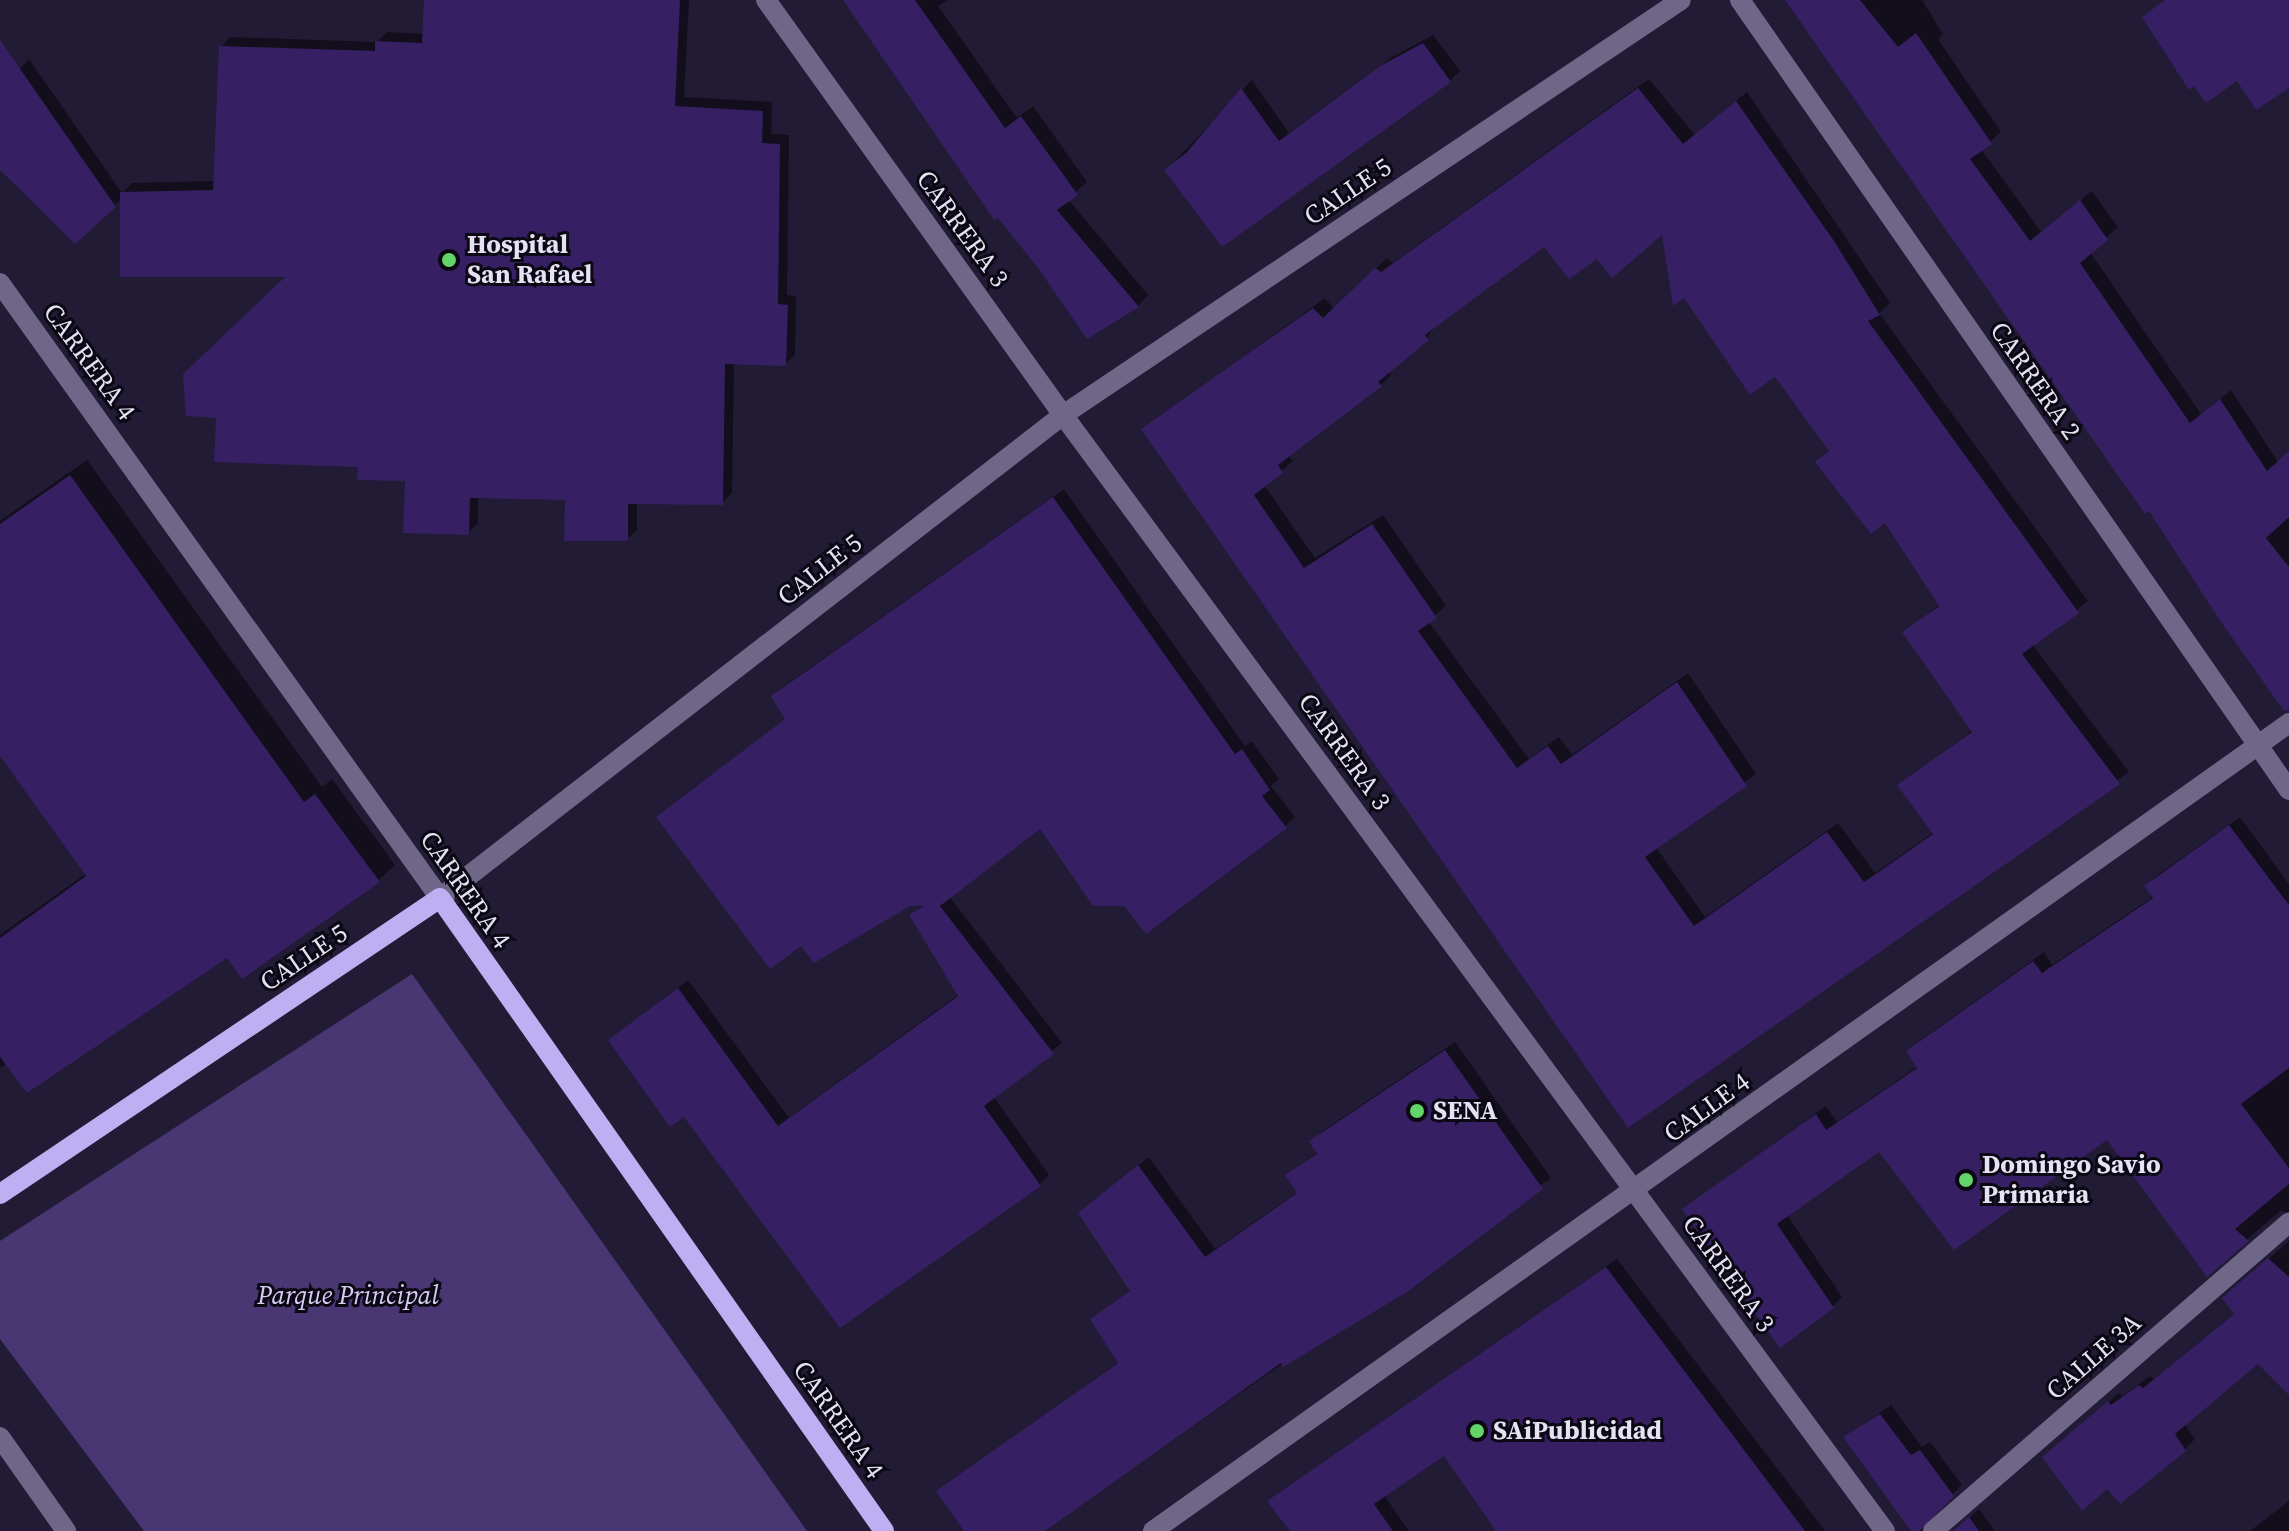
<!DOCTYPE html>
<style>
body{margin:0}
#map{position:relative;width:2289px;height:1531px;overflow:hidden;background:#221b35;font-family:"Source Serif 4",serif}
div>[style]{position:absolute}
.green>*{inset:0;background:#483773}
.shadow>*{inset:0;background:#0007}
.building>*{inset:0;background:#361f62}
.minor>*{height:20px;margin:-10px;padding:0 10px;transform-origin:10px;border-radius:10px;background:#6e6788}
.major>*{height:20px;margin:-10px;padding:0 10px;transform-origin:10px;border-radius:10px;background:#beaff2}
.dots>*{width:22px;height:22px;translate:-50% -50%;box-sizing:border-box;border:4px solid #0b0813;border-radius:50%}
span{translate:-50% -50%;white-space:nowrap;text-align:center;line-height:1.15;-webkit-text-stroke:6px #0b0813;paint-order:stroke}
.street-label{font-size:26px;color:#e5e2f4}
.poi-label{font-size:26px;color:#e5e2f4;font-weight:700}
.left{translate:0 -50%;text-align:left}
.park-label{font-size:26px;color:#d5cdf6;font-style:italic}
</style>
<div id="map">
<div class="green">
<div style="clip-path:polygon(412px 974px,807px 1531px,144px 1531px,0 1339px,0 1241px)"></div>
</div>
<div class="shadow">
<div style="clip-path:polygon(426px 0,689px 0,684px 97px,772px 102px,771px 134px,789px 135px,787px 295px,796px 296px,795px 355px,785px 364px,734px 362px,732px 493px,722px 503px,637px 502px,637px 530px,627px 539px,567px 498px,478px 496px,478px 523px,468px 533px,407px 479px,360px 465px,290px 275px,122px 198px,114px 206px,0 167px,0 92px,29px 59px,122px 193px,132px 183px,216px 181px,221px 47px,230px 37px,377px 42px,387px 32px,424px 34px)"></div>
<div style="clip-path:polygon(843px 0,948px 0,938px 6px,1017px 118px,1033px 106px,1087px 182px,1068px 199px,1148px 295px,1138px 306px)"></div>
<div style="clip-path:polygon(1787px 0,1922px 0,1943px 34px,1938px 39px,2001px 132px,1981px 149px,2041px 232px,2092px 191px,2118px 227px,2090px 252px,2201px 414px,2231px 390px,2278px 462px,2289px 461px,2289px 664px,2149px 508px)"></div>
<div style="clip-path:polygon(1433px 35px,1460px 71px,1450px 81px,1222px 245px,1176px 160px,1252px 80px,1289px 133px,1392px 57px)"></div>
<div style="clip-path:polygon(evenodd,1649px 79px,1695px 135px,1747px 92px,1890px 303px,1879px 313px,2088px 601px,2032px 644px,2129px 772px,1628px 1125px,1144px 429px,1325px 298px,1334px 309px,1387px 258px,1393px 263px,1649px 79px,1663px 231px,1886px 520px,1940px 604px,1904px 633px,1973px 730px,1900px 785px,1934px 832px,1875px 873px,1838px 823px,1705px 917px,1656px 847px,1756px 774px,1688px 673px,1572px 755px,1559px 737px,1529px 759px,1428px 621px,1446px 606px,1383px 515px,1315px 558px,1264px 485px,1293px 461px,1288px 455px,1381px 385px,1391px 375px,1388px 371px,1427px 339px,1435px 325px,1544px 244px,1598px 256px,1663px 231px)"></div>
<div style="clip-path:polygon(87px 460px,322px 787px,332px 779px,395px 865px,378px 881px,0 1067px,0 935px,87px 873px,0 752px,0 521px)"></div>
<div style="clip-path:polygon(1064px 489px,1245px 746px,1252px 741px,1279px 779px,1271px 786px,1295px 817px,1285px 826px,1125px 904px,1040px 826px,949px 896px,1062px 1043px,993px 1096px,1049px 1175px,1039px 1185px,684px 1115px,611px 1040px,688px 980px,789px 1118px,959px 994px,912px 915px,923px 904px,909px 904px,802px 944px,658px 817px,787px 718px,773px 696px,783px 687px)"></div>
<div style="clip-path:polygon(2240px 817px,2289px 884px,2289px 1212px,2280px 1211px,2207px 1274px,2108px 1137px,1880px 1149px,1787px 1215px,1842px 1297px,1832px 1307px,1684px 1210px,1826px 1106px,1837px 1122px,1918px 1066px,1908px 1051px,1918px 1042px,2044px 952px,2052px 965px,2154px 896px,2146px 886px,2156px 876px)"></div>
<div style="clip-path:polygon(1455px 1042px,1551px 1178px,1041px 1531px,966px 1531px,938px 1491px,1120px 1361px,1093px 1320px,1131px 1290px,1090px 1204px,1149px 1157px,1215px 1249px,1299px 1191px,1288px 1175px,1318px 1152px,1311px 1142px,1321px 1132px)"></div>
<div style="clip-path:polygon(2289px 1241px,2289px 1392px,2258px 1361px,2184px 1424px,2195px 1439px,2185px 1449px,2108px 1486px,2054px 1448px,2119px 1393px,2122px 1397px,2150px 1376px,2154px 1379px,2235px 1313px,2235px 1288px)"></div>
<div style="clip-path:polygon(1617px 1259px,1825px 1531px,1499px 1531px,1409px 1405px)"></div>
<div style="clip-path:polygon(1891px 1405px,1922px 1447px,1930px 1442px,1962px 1485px,1930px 1515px,1936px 1531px,1913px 1531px,1846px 1437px)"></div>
<div style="clip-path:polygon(1370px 1431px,1384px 1495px,1409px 1531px,1292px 1531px,1270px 1501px)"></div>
<div style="clip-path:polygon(2289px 1501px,2289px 1531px,2250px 1531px)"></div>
<div style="clip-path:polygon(1979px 1509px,1995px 1531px,1954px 1531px)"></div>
</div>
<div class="building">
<div style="clip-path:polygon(424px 0,680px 0,675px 106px,763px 111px,762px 143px,780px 144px,778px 304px,788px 305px,786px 366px,725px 364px,723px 505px,628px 504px,628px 541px,564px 541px,565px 500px,470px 498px,469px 535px,403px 533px,405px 481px,357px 480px,358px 467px,214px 462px,216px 418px,186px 416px,183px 374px,285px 277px,120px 277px,120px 192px,213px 190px,219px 46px,375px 51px,375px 41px,422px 43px)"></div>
<div style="clip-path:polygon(843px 0,915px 0,1005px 128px,1021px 116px,1078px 195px,1057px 210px,1139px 307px,1087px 339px,1038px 268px,998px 218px,994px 220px)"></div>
<div style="clip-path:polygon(1785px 0,1860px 0,1898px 47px,1916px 33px,1992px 144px,1970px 159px,2030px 241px,2080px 200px,2108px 240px,2080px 263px,2190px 423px,2220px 399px,2267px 471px,2289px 451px,2289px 517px,2266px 538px,2289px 567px,2289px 710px,2284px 711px,2221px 622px,2149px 511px,2145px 514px)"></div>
<div style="clip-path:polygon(2165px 0,2289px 0,2289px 88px,2256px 110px,2237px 81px,2206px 103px,2194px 86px,2189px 90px,2142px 17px)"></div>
<div style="clip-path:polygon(0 40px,116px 207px,75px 244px,0 170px)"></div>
<div style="clip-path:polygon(1423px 43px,1451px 82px,1222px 247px,1164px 170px,1186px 153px,1241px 88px,1279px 141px,1380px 66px)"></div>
<div style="clip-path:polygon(evenodd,1638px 88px,1683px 144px,1736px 101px,1834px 241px,1880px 315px,1868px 321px,2079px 613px,2022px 654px,2120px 784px,1628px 1128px,1141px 429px,1313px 308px,1323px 318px,1375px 268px,1381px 272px,1638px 88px,1662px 235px,1673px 306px,1684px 298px,1750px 395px,1775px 377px,1829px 451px,1815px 462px,1871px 534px,1885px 523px,1939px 606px,1902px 632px,1972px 732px,1897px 785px,1933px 834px,1864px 882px,1827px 832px,1694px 926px,1645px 857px,1747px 786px,1677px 682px,1561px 764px,1548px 746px,1517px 768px,1418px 631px,1437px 618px,1372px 524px,1304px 568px,1254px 495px,1283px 473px,1278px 465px,1382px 386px,1378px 382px,1429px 340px,1425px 335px,1544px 247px,1569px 279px,1597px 259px,1612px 278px,1662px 235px)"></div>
<div style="clip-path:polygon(70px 475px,304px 802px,315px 794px,380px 882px,242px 979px,227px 958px,27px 1093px,0 1057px,0 938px,86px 876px,0 756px,0 524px)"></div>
<div style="clip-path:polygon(1053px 497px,1235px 754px,1242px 749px,1270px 790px,1262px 796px,1287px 828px,1146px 934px,1124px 906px,1093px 906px,1040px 829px,940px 906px,1054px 1054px,984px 1106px,1041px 1186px,840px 1328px,684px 1117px,670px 1127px,608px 1040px,678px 988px,778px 1126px,958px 996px,909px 915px,923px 906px,910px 906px,814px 963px,801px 946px,770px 969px,656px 817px,785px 719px,771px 696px)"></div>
<div style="clip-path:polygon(2229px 825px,2289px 905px,2289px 1068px,2241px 1104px,2289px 1168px,2289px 1184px,2235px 1229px,2249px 1241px,2207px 1277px,2107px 1140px,1954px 1250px,1879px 1152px,1777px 1224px,1834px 1308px,1780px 1348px,1682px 1209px,1816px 1114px,1826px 1130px,1917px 1068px,1906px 1051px,2033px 961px,2042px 973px,2153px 898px,2144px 886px)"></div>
<div style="clip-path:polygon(1445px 1050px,1543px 1189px,1410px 1290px,1283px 1367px,1281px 1363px,1045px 1531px,964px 1531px,936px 1491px,1118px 1363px,1090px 1319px,1130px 1291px,1078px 1213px,1138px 1165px,1205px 1257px,1297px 1193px,1285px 1175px,1317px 1154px,1309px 1141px)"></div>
<div style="clip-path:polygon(2268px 1258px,2289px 1277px,2289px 1395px,2258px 1364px,2175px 1434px,2186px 1451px,2120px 1504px,2107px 1489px,2082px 1511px,2042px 1457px,2108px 1401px,2111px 1405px,2139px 1385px,2143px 1388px,2234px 1314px,2222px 1298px)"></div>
<div style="clip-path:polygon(1606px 1267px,1805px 1531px,1496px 1531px,1444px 1456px,1374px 1504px,1393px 1531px,1290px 1531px,1267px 1501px)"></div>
<div style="clip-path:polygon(1880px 1414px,1911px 1455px,1920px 1450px,1954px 1496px,1920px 1531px,1911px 1531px,1843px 1437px)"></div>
<div style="clip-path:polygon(1969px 1517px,1979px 1531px,1953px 1531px)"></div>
</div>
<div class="minor">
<div style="left:766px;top:0;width:510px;rotate:54.41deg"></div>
<div style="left:1063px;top:415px;width:1386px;rotate:53.63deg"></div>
<div style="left:1740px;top:0;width:962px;rotate:55.2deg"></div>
<div style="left:0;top:283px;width:756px;rotate:54.42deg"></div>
<div style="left:440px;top:898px;width:788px;rotate:-37.79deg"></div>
<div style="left:1063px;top:415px;width:744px;rotate:-33.88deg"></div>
<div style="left:0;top:1437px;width:115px;rotate:54.9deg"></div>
<div style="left:1153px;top:1531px;width:1394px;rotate:-35.42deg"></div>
<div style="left:1933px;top:1531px;width:471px;rotate:-40.9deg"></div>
</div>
<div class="major">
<div style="left:0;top:1194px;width:530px;rotate:-33.93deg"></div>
<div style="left:440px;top:898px;width:773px;rotate:54.95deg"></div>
</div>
<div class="dots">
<div style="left:449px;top:260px;background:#62d469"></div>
<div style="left:1417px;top:1111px;background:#62d469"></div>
<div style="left:1966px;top:1180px;background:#62d469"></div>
<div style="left:1477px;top:1431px;background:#62d469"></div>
</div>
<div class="street-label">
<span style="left:1348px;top:192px;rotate:-34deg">CALLE 5</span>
<span style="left:962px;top:229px;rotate:54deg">CARRERA 3</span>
<span style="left:89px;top:362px;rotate:54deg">CARRERA 4</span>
<span style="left:2035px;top:381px;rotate:55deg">CARRERA 2</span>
<span style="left:820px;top:570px;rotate:-38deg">CALLE 5</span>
<span style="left:1344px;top:752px;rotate:54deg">CARRERA 3</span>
<span style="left:465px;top:890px;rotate:55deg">CARRERA 4</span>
<span style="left:304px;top:958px;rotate:-34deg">CALLE 5</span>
<span style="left:1707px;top:1108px;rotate:-36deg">CALLE 4</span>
<span style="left:1728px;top:1274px;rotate:54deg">CARRERA 3</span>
<span style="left:2094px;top:1357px;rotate:-41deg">CALLE 3A</span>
<span style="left:838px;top:1420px;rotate:55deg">CARRERA 4</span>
</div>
<div class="poi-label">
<span class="left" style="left:467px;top:260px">Hospital<br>San Rafael</span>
<span class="left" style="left:1433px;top:1111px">SENA</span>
<span class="left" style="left:1982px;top:1180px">Domingo Savio<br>Primaria</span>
<span class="left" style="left:1493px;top:1431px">SAiPublicidad</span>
</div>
<div class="park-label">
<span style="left:348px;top:1296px">Parque Principal</span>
</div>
</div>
